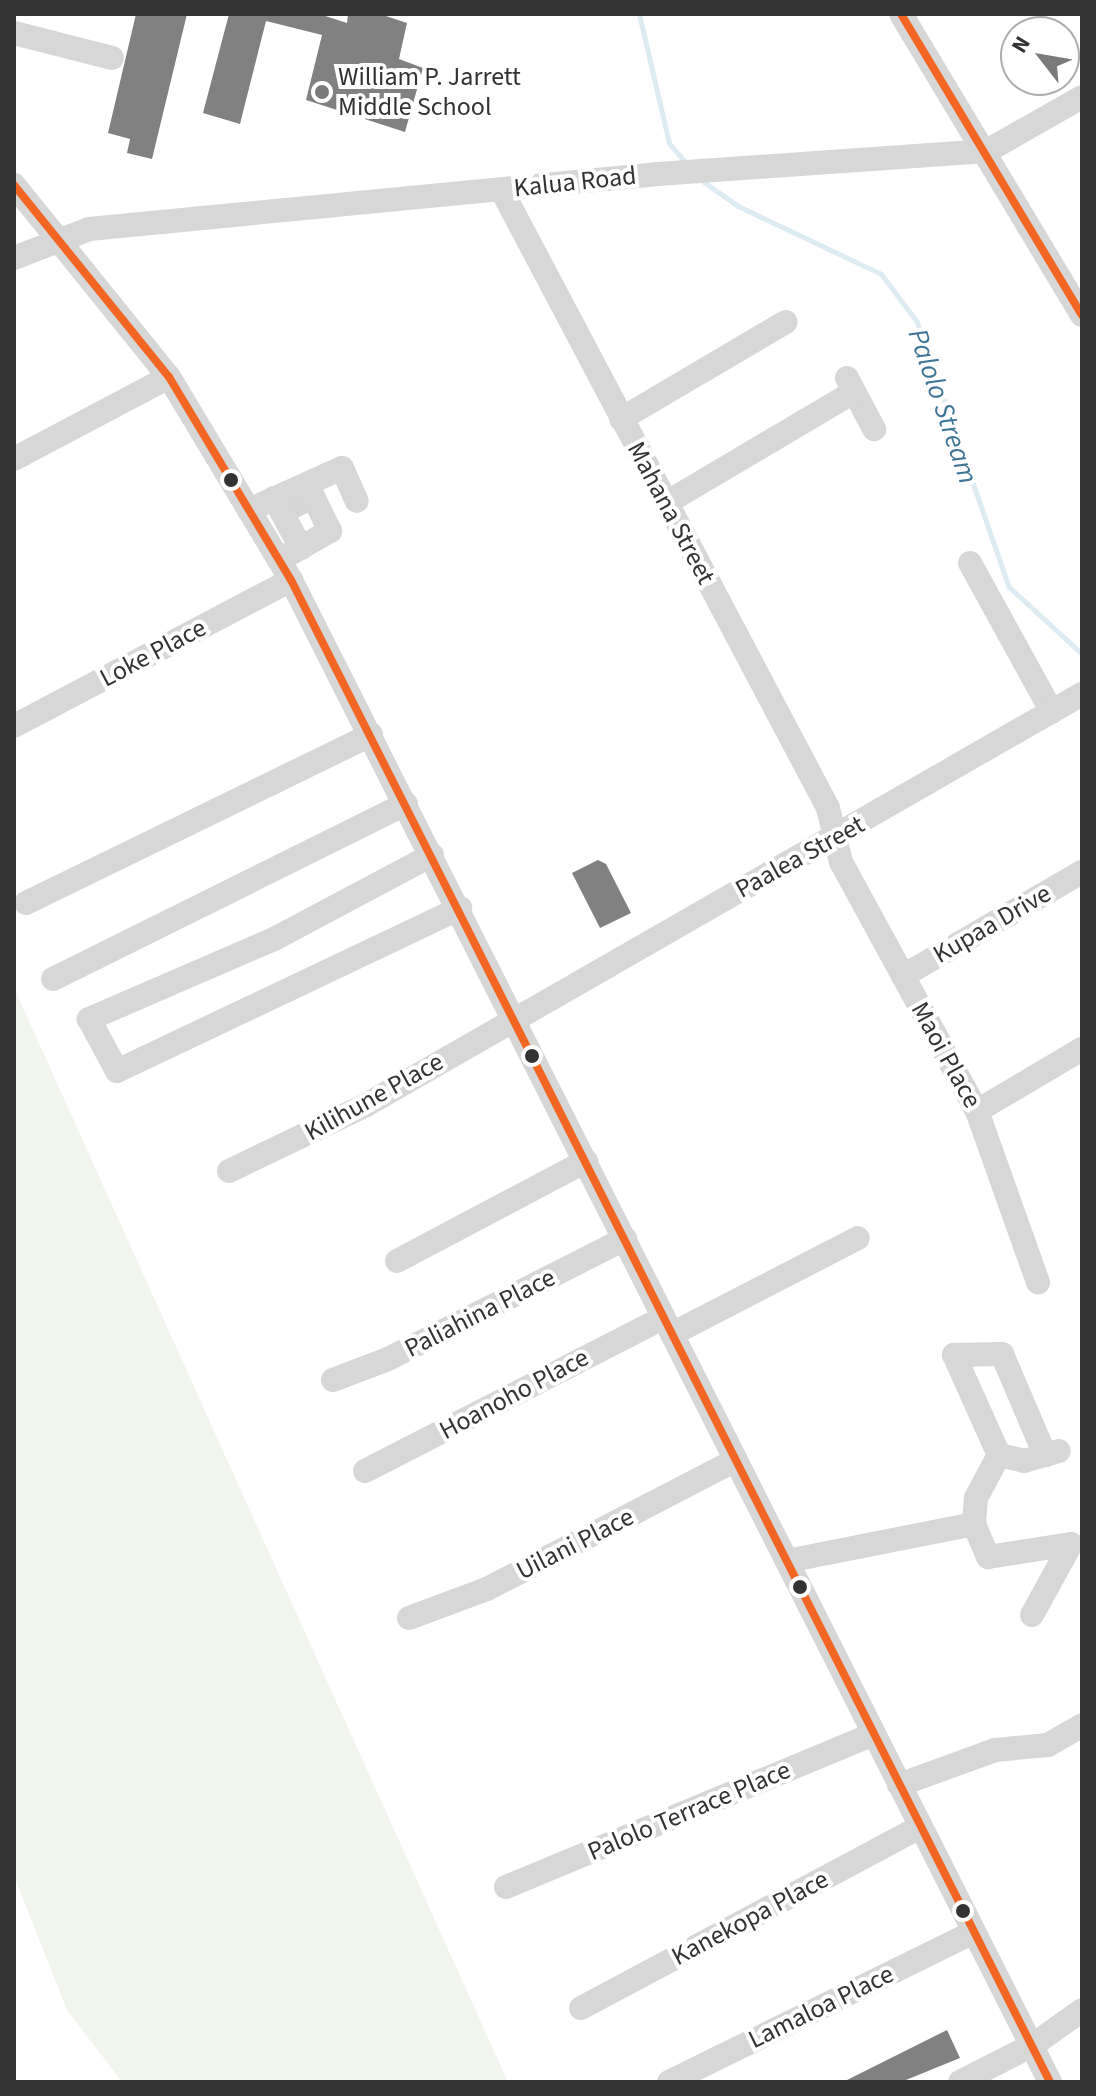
<!DOCTYPE html>
<style>
body{margin:0}
#map{position:relative;width:1096px;height:2096px;overflow:hidden;background:#fff;font-family:"Source Sans 3",sans-serif}
div>[style]{position:absolute}
.green>*{inset:0;background:#f1f5ed}
.stream>*{height:5px;margin:-2.5px;padding:0 2.5px;transform-origin:2.5px;border-radius:2.5px;background:#ddebf3}
.building>*{inset:0;background:#818181}
.minor-tunnel>*{height:24px;margin-top:-12px;transform-origin:0;background:repeating-linear-gradient(90deg,#d6d6d6 0 24px,transparent 0 36px)}
.minor>*{height:24px;margin:-12px;padding:0 12px;transform-origin:12px;border-radius:12px;background:#d7d7d7}
.bus-1>*{height:8px;margin:-4px;padding:0 4px;transform-origin:4px;border-radius:4px;background:#f26522}
.dots>*{width:22px;height:22px;translate:-50% -50%;box-sizing:border-box;border:4px solid #fff;border-radius:50%}
span{translate:-50% -50%;white-space:nowrap;text-align:center;line-height:1.15;-webkit-text-stroke:8px #fff;paint-order:stroke}
.poi-label{font-size:26px;color:#333}
.left{translate:0 -50%;text-align:left}
.street-label{font-size:26px;color:#333}
.water-label{font-size:28px;color:#3f7597;font-style:italic}
.frame{position:absolute;inset:0;border:16px solid #333;pointer-events:none}
.north{position:absolute;left:1000px;top:16px;width:80px;height:80px;box-sizing:border-box;background:#fff;border:2px solid #adadad;border-radius:50%;rotate:301deg;font-size:22px;font-weight:700;line-height:32px;text-align:center;color:#333}
.north::after{content:'';display:block;margin:auto;width:28px;height:36px;background:#7a7a7a;clip-path:polygon(50% 0,100% 100%,50% 72%,0 100%)}
</style>
<div id="map">
<div class="green">
<div style="clip-path:polygon(14px 988px,508px 2082px,122px 2082px,67px 2010px,14px 1876px)"></div>
</div>
<div class="stream">
<div style="left:639px;top:14px;width:132px;rotate:76.9deg"></div>
<div style="left:669px;top:143px;width:26px;rotate:50deg"></div>
<div style="left:701px;top:180px;width:45px;rotate:35.1deg"></div>
<div style="left:738px;top:206px;width:158px;rotate:25.4deg"></div>
<div style="left:881px;top:274px;width:60px;rotate:53.1deg"></div>
<div style="left:917px;top:322px;width:281px;rotate:70.9deg"></div>
<div style="left:1009px;top:587px;width:99px;rotate:42.5deg"></div>
</div>
<div class="building">
<div style="clip-path:polygon(136px 14px,187px 14px,152px 159px,127px 153px,130px 139px,108px 133px)"></div>
<div style="clip-path:polygon(229px 14px,319px 14px,347px 23px,348px 14px,380px 14px,407px 23px,399px 59px,423px 68px,405px 132px,306px 100px,322px 35px,266px 21px,240px 124px,203px 113px)"></div>
<div style="clip-path:polygon(598px 860px,606px 864px,631px 913px,600px 928px,572px 873px)"></div>
<div style="clip-path:polygon(947px 2030px,960px 2058px,901px 2082px,843px 2082px)"></div>
</div>
<div class="minor-tunnel">
<div style="left:297px;top:498px;width:18px;rotate:63deg"></div>
</div>
<div class="minor">
<div style="left:901px;top:14px;width:351px;rotate:59deg"></div>
<div style="left:14px;top:33px;width:101px;rotate:14.3deg"></div>
<div style="left:14px;top:185px;width:247px;rotate:51.1deg"></div>
<div style="left:169px;top:377px;width:237px;rotate:59deg"></div>
<div style="left:291px;top:580px;width:1683px;rotate:63.19deg"></div>
<div style="left:501px;top:189px;width:700px;rotate:62.15deg"></div>
<div style="left:828px;top:808px;width:56px;rotate:76.5deg"></div>
<div style="left:841px;top:862px;width:284px;rotate:61.4deg"></div>
<div style="left:977px;top:1111px;width:182px;rotate:70.4deg"></div>
<div style="left:14px;top:258px;width:80px;rotate:-21.1deg"></div>
<div style="left:89px;top:229px;width:572px;rotate:-5.52deg"></div>
<div style="left:658px;top:174px;width:330px;rotate:-4deg"></div>
<div style="left:987px;top:151px;width:109px;rotate:-29.6deg"></div>
<div style="left:847px;top:378px;width:58px;rotate:62.1deg"></div>
<div style="left:621px;top:419px;width:191px;rotate:-30.5deg"></div>
<div style="left:14px;top:459px;width:175px;rotate:-27.9deg"></div>
<div style="left:274px;top:498px;width:57px;rotate:61.6deg"></div>
<div style="left:666px;top:503px;width:218px;rotate:-30.6deg"></div>
<div style="left:249px;top:510px;width:102px;rotate:-24.3deg"></div>
<div style="left:342px;top:468px;width:36px;rotate:66deg"></div>
<div style="left:279px;top:560px;width:59px;rotate:-29.6deg"></div>
<div style="left:330px;top:531px;width:52px;rotate:-116.1deg"></div>
<div style="left:970px;top:563px;width:170px;rotate:61.2deg"></div>
<div style="left:14px;top:726px;width:313px;rotate:-27.8deg"></div>
<div style="left:432px;top:855px;width:179px;rotate:152deg"></div>
<div style="left:274px;top:939px;width:202px;rotate:156.6deg"></div>
<div style="left:89px;top:1019px;width:59px;rotate:61.7deg"></div>
<div style="left:117px;top:1071px;width:380px;rotate:-25.4deg"></div>
<div style="left:26px;top:903px;width:384px;rotate:-26deg"></div>
<div style="left:903px;top:976px;width:207px;rotate:-30.2deg"></div>
<div style="left:53px;top:979px;width:394px;rotate:-26.4deg"></div>
<div style="left:977px;top:1111px;width:122px;rotate:-30.6deg"></div>
<div style="left:229px;top:1171px;width:152px;rotate:-25.7deg"></div>
<div style="left:366px;top:1105px;width:826px;rotate:-29.86deg"></div>
<div style="left:397px;top:1261px;width:214px;rotate:-27.9deg"></div>
<div style="left:672px;top:1334px;width:209px;rotate:-27.3deg"></div>
<div style="left:333px;top:1380px;width:59px;rotate:-20.9deg"></div>
<div style="left:388px;top:1359px;width:266px;rotate:-26.9deg"></div>
<div style="left:999px;top:1455px;width:26px;rotate:13deg"></div>
<div style="left:1024px;top:1461px;width:36px;rotate:-16deg"></div>
<div style="left:365px;top:1471px;width:335px;rotate:-27.2deg"></div>
<div style="left:974px;top:1524px;width:26px;rotate:-86deg"></div>
<div style="left:976px;top:1498px;width:49px;rotate:-61.9deg"></div>
<div style="left:999px;top:1455px;width:110px;rotate:-114.2deg"></div>
<div style="left:954px;top:1355px;width:48px;rotate:-1.2deg"></div>
<div style="left:1002px;top:1354px;width:110px;rotate:66.9deg"></div>
<div style="left:787px;top:1561px;width:191px;rotate:-11.2deg"></div>
<div style="left:974px;top:1524px;width:36px;rotate:67deg"></div>
<div style="left:988px;top:1557px;width:84px;rotate:-8.9deg"></div>
<div style="left:1071px;top:1544px;width:81px;rotate:118.8deg"></div>
<div style="left:409px;top:1618px;width:83px;rotate:-20.4deg"></div>
<div style="left:487px;top:1589px;width:280px;rotate:-27.4deg"></div>
<div style="left:899px;top:1785px;width:102px;rotate:-20deg"></div>
<div style="left:995px;top:1750px;width:53px;rotate:-5.4deg"></div>
<div style="left:1048px;top:1745px;width:39px;rotate:-30deg"></div>
<div style="left:506px;top:1887px;width:398px;rotate:-22.6deg"></div>
<div style="left:581px;top:2008px;width:384px;rotate:-28.1deg"></div>
<div style="left:669px;top:2082px;width:338px;rotate:-26.2deg"></div>
<div style="left:960px;top:2082px;width:82px;rotate:-26.9deg"></div>
<div style="left:1033px;top:2045px;width:60px;rotate:-35.5deg"></div>
</div>
<div class="bus-1">
<div style="left:901px;top:14px;width:351px;rotate:59deg"></div>
<div style="left:14px;top:185px;width:247px;rotate:51.1deg"></div>
<div style="left:169px;top:377px;width:237px;rotate:59deg"></div>
<div style="left:291px;top:580px;width:1683px;rotate:63.19deg"></div>
</div>
<div class="dots">
<div style="left:322px;top:92px;background:#7a7a7a"></div>
<div style="left:231px;top:480px;background:#333"></div>
<div style="left:532px;top:1056px;background:#333"></div>
<div style="left:800px;top:1587px;background:#333"></div>
<div style="left:963px;top:1911px;background:#333"></div>
</div>
<div class="poi-label">
<span class="left" style="left:338px;top:92px">William P. Jarrett<br>Middle School</span>
</div>
<div class="street-label">
<span style="left:575px;top:182px;rotate:-6deg">Kalua Road</span>
<span style="left:671px;top:513px;rotate:62deg">Mahana Street</span>
<span style="left:153px;top:653px;rotate:-28deg">Loke Place</span>
<span style="left:800px;top:857px;rotate:-29deg">Paalea Street</span>
<span style="left:992px;top:924px;rotate:-30deg">Kupaa Drive</span>
<span style="left:946px;top:1055px;rotate:61deg">Maoi Place</span>
<span style="left:374px;top:1097px;rotate:-29deg">Kilihune Place</span>
<span style="left:480px;top:1313px;rotate:-27deg">Paliahina Place</span>
<span style="left:514px;top:1394px;rotate:-28deg">Hoanoho Place</span>
<span style="left:575px;top:1544px;rotate:-27deg">Uilani Place</span>
<span style="left:689px;top:1811px;rotate:-23deg">Palolo Terrace Place</span>
<span style="left:750px;top:1918px;rotate:-28deg">Kanekopa Place</span>
<span style="left:821px;top:2007px;rotate:-26deg">Lamaloa Place</span>
</div>
<div class="water-label">
<span style="left:943px;top:406px;rotate:71deg">Palolo Stream</span>
</div>
<div class="frame"></div>
<div class="north">N</div>
</div>
